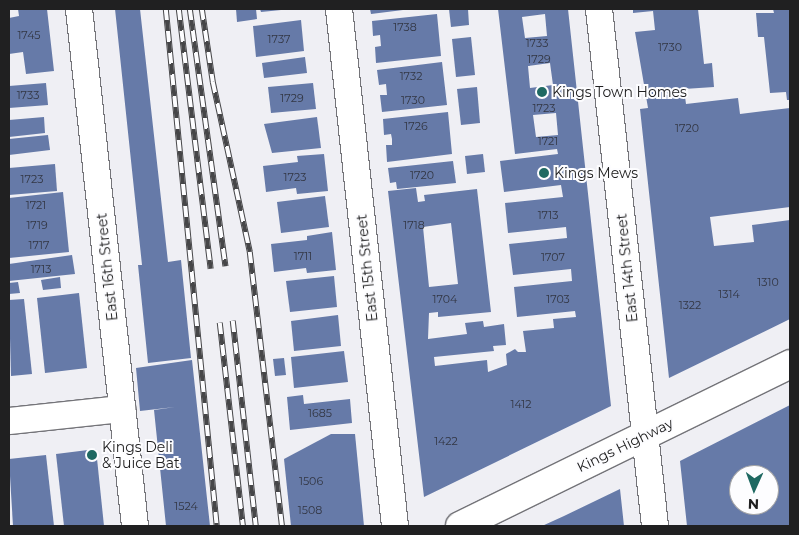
<!DOCTYPE html>
<style>
body{margin:0}
#map{position:relative;width:799px;height:535px;overflow:hidden;background:#efeff4;font-family:Montserrat,sans-serif}
div>[style]{position:absolute}
.building>*{inset:0;background:#667aa8}
.roads{filter:drop-shadow(1px 0 #747479) drop-shadow(-1px 0 #747479) drop-shadow(0 1px #747479) drop-shadow(0 -1px #747479)}
.minor>*{height:26px;margin:-13px;padding:0 13px;transform-origin:13px;border-radius:13px;background:#fff}
.tertiary>*{height:28px;margin:-14px;padding:0 14px;transform-origin:14px;border-radius:14px;background:#fff}
.rail>*{height:5.5px;margin-top:-2.75px;transform-origin:0;background:repeating-linear-gradient(90deg,#fdfdff 0 11px,#464648 0 22px);box-sizing:border-box;border-block:1px solid #464648}
.dots>*{width:14px;height:14px;translate:-50% -50%;box-sizing:border-box;border:2px solid #fdfdff;border-radius:50%}
span{translate:-50% -50%;white-space:nowrap;text-align:center;line-height:1.15;-webkit-text-stroke:4px #fdfdff;paint-order:stroke}
.number-label{font-size:11px;color:#323643}
.number-label span{-webkit-text-stroke-width:0}
.poi-label{font-size:14px;color:#202021}
.left{translate:0 -50%;text-align:left}
.street-label{font-size:14px;color:#202021}
.frame{position:absolute;inset:0;border:10px solid #202021;pointer-events:none}
.north{position:absolute;left:729px;top:465px;width:50px;height:50px;box-sizing:border-box;background:#fdfdff;border:1px solid #a5a5a6;border-radius:50%;rotate:182deg;font-size:14px;font-weight:700;line-height:20px;text-align:center;color:#202021}
.north::after{content:'';display:block;margin:auto;width:18px;height:22px;background:#1f6962;clip-path:polygon(50% 0,100% 100%,50% 72%,0 100%)}
</style>
<div id="map">
<div class="building">
<div style="clip-path:polygon(18px 9px,47px 9px,54px 71px,26px 74px,23px 52px,9px 54px,9px 18px,19px 16px)"></div>
<div style="clip-path:polygon(115px 9px,140px 9px,168px 262px,181px 260px,191px 358px,148px 363px,138px 265px,142px 265px)"></div>
<div style="clip-path:polygon(236px 9px,256px 9px,257px 19px,237px 22px)"></div>
<div style="clip-path:polygon(260px 9px,281px 9px,281px 10px,261px 12px)"></div>
<div style="clip-path:polygon(370px 9px,403px 9px,403px 10px,371px 14px)"></div>
<div style="clip-path:polygon(449px 9px,468px 9px,469px 25px,451px 27px)"></div>
<div style="clip-path:polygon(evenodd,498px 9px,568px 9px,611px 406px,424px 497px,388px 191px,416px 188px,418px 202px,425px 201px,424px 195px,477px 189px,491px 312px,438px 317px,438px 312px,429px 313px,428px 339px,467px 334px,465px 323px,483px 321px,484px 327px,504px 324px,506px 345px,493px 346px,494px 351px,434px 357px,435px 366px,487px 360px,488px 372px,507px 365px,506px 354px,515px 349px,518px 352px,526px 352px,523px 331px,554px 328px,553px 319px,576px 317px,575px 311px,517px 317px,514px 287px,572px 281px,571px 269px,513px 275px,509px 244px,567px 238px,566px 227px,508px 233px,505px 203px,563px 197px,561px 185px,504px 192px,500px 161px,558px 154px,557px 149px,515px 154px,498px 9px,545px 14px,547px 36px,525px 38px,522px 17px,545px 14px,498px 9px,550px 63px,553px 85px,530px 88px,528px 66px,550px 63px,498px 9px,556px 113px,558px 135px,536px 137px,533px 115px,556px 113px,498px 9px,451px 223px,458px 284px,429px 287px,423px 227px,451px 223px)"></div>
<div style="clip-path:polygon(633px 9px,698px 9px,704px 64px,712px 63px,714px 87px,684px 89px,686px 104px,738px 98px,740px 114px,790px 108px,790px 207px,710px 217px,714px 246px,754px 242px,752px 225px,790px 220px,790px 319px,669px 378px,640px 109px,648px 108px,635px 32px,655px 30px,653px 11px,633px 13px)"></div>
<div style="clip-path:polygon(773px 9px,790px 9px,790px 100px,787px 100px,786px 92px,770px 93px,764px 37px,758px 37px,756px 13px,774px 13px)"></div>
<div style="clip-path:polygon(437px 14px,441px 56px,376px 63px,375px 47px,381px 46px,380px 35px,373px 36px,372px 21px)"></div>
<div style="clip-path:polygon(301px 20px,304px 51px,256px 57px,253px 26px)"></div>
<div style="clip-path:polygon(471px 37px,475px 75px,456px 77px,452px 39px)"></div>
<div style="clip-path:polygon(305px 57px,307px 73px,264px 78px,262px 63px)"></div>
<div style="clip-path:polygon(442px 62px,447px 105px,382px 112px,380px 95px,387px 95px,386px 84px,379px 85px,377px 70px)"></div>
<div style="clip-path:polygon(46px 83px,48px 105px,9px 108px,9px 86px)"></div>
<div style="clip-path:polygon(313px 83px,316px 109px,271px 113px,268px 87px)"></div>
<div style="clip-path:polygon(477px 87px,480px 123px,461px 125px,457px 89px)"></div>
<div style="clip-path:polygon(448px 112px,452px 154px,387px 162px,386px 145px,392px 145px,392px 139px,391px 134px,384px 135px,383px 119px)"></div>
<div style="clip-path:polygon(44px 117px,45px 133px,9px 137px,9px 120px)"></div>
<div style="clip-path:polygon(317px 117px,321px 148px,272px 153px,264px 124px)"></div>
<div style="clip-path:polygon(48px 135px,50px 150px,9px 155px,9px 139px)"></div>
<div style="clip-path:polygon(324px 154px,328px 191px,297px 194px,296px 188px,266px 192px,263px 166px,298px 162px,297px 156px)"></div>
<div style="clip-path:polygon(483px 154px,485px 172px,467px 174px,465px 156px)"></div>
<div style="clip-path:polygon(453px 161px,456px 183px,397px 189px,396px 182px,390px 183px,388px 168px)"></div>
<div style="clip-path:polygon(55px 164px,57px 191px,9px 195px,9px 168px)"></div>
<div style="clip-path:polygon(63px 192px,69px 252px,9px 258px,9px 198px)"></div>
<div style="clip-path:polygon(325px 196px,329px 227px,281px 233px,277px 202px)"></div>
<div style="clip-path:polygon(332px 232px,336px 270px,307px 273px,306px 268px,274px 272px,271px 244px,307px 240px,307px 236px)"></div>
<div style="clip-path:polygon(72px 255px,75px 274px,9px 281px,9px 264px)"></div>
<div style="clip-path:polygon(334px 276px,337px 307px,290px 312px,286px 281px)"></div>
<div style="clip-path:polygon(60px 277px,61px 288px,43px 290px,41px 280px)"></div>
<div style="clip-path:polygon(18px 282px,20px 293px,9px 294px,9px 283px)"></div>
<div style="clip-path:polygon(79px 293px,87px 368px,45px 373px,37px 298px)"></div>
<div style="clip-path:polygon(24px 299px,32px 374px,11px 376px,9px 300px)"></div>
<div style="clip-path:polygon(338px 315px,341px 346px,294px 351px,291px 321px)"></div>
<div style="clip-path:polygon(344px 351px,348px 382px,294px 388px,291px 357px)"></div>
<div style="clip-path:polygon(284px 358px,286px 375px,275px 376px,273px 359px)"></div>
<div style="clip-path:polygon(192px 360px,210px 526px,166px 526px,154px 410px,175px 407px,140px 411px,136px 368px)"></div>
<div style="clip-path:polygon(303px 395px,304px 404px,350px 399px,352px 423px,290px 430px,287px 397px)"></div>
<div style="clip-path:polygon(evenodd,790px 405px,790px 526px,687px 526px,680px 461px,790px 405px,739px 475px,769px 475px,769px 505px,739px 505px,739px 475px)"></div>
<div style="clip-path:polygon(331px 434px,355px 434px,364px 526px,291px 526px,284px 459px)"></div>
<div style="clip-path:polygon(96px 449px,104px 526px,64px 526px,56px 454px)"></div>
<div style="clip-path:polygon(46px 455px,54px 526px,13px 526px,9px 459px)"></div>
<div style="clip-path:polygon(620px 489px,624px 526px,542px 526px,564px 516px)"></div>
</div>
<div class="roads">
<div class="minor">
<div style="left:79px;top:9px;width:520px;rotate:83.82deg"></div>
<div style="left:339px;top:9px;width:520px;rotate:83.82deg"></div>
<div style="left:599px;top:9px;width:520px;rotate:83.82deg"></div>
<div style="left:9px;top:421px;width:114px;rotate:-6.1deg"></div>
</div>
<div class="tertiary">
<div style="left:460px;top:526px;width:368px;rotate:-26.1deg"></div>
</div>
</div>
<div class="rail">
<div style="left:166px;top:9px;width:520px;rotate:84.37deg"></div>
<div style="left:179px;top:9px;width:262px;rotate:83deg"></div>
<div style="left:190px;top:9px;width:260px;rotate:82.1deg"></div>
<div style="left:202px;top:9px;width:74px;rotate:81.4deg"></div>
<div style="left:213px;top:82px;width:174px;rotate:77.7deg"></div>
<div style="left:250px;top:252px;width:276px;rotate:83.3deg"></div>
<div style="left:233px;top:321px;width:206px;rotate:83.6deg"></div>
<div style="left:220px;top:323px;width:204px;rotate:83.5deg"></div>
</div>
<div class="dots">
<div style="left:542px;top:92px;background:#1f6962"></div>
<div style="left:544px;top:173px;background:#1f6962"></div>
<div style="left:92px;top:455px;background:#1f6962"></div>
</div>
<div class="number-label">
<span style="left:405px;top:27px">1738</span>
<span style="left:29px;top:35px">1745</span>
<span style="left:279px;top:39px">1737</span>
<span style="left:537px;top:43px">1733</span>
<span style="left:670px;top:47px">1730</span>
<span style="left:539px;top:59px">1729</span>
<span style="left:411px;top:76px">1732</span>
<span style="left:28px;top:95px">1733</span>
<span style="left:292px;top:98px">1729</span>
<span style="left:413px;top:100px">1730</span>
<span style="left:544px;top:108px">1723</span>
<span style="left:416px;top:126px">1726</span>
<span style="left:687px;top:128px">1720</span>
<span style="left:548px;top:141px">1721</span>
<span style="left:422px;top:175px">1720</span>
<span style="left:295px;top:177px">1723</span>
<span style="left:32px;top:179px">1723</span>
<span style="left:36px;top:205px">1721</span>
<span style="left:548px;top:215px">1713</span>
<span style="left:37px;top:225px">1719</span>
<span style="left:414px;top:225px">1718</span>
<span style="left:39px;top:245px">1717</span>
<span style="left:303px;top:256px">1711</span>
<span style="left:553px;top:257px">1707</span>
<span style="left:41px;top:269px">1713</span>
<span style="left:768px;top:282px">1310</span>
<span style="left:729px;top:294px">1314</span>
<span style="left:445px;top:299px">1704</span>
<span style="left:558px;top:299px">1703</span>
<span style="left:690px;top:305px">1322</span>
<span style="left:521px;top:404px">1412</span>
<span style="left:320px;top:413px">1685</span>
<span style="left:446px;top:441px">1422</span>
<span style="left:311px;top:481px">1506</span>
<span style="left:186px;top:506px">1524</span>
<span style="left:310px;top:510px">1508</span>
</div>
<div class="poi-label">
<span class="left" style="left:552px;top:92px">Kings Town Homes</span>
<span class="left" style="left:554px;top:173px">Kings Mews</span>
<span class="left" style="left:102px;top:455px">Kings Deli<br>&amp; Juice Bat</span>
</div>
<div class="street-label">
<span style="left:107px;top:267px;rotate:-96deg">East 16th Street</span>
<span style="left:367px;top:268px;rotate:-96deg">East 15th Street</span>
<span style="left:627px;top:268px;rotate:-96deg">East 14th Street</span>
<span style="left:625px;top:445px;rotate:-26deg">Kings Highway</span>
</div>
<div class="frame"></div>
<div class="north">N</div>
</div>
